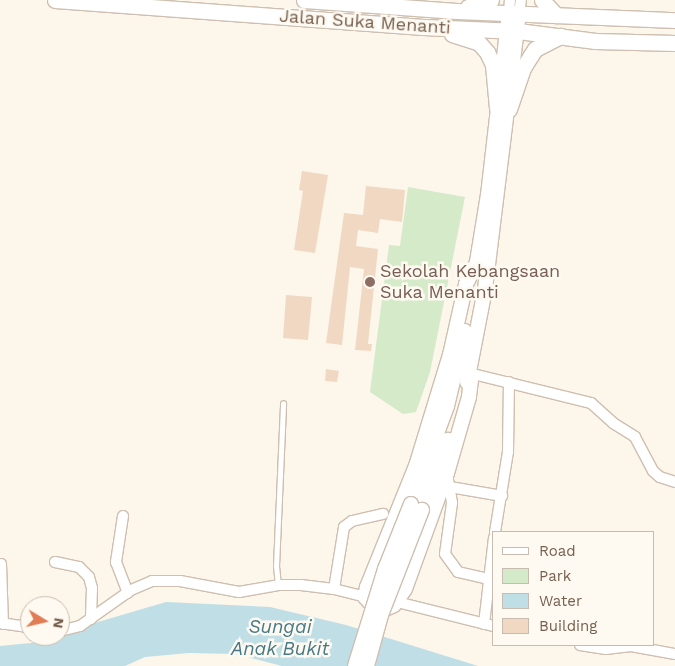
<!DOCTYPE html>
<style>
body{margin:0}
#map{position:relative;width:675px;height:666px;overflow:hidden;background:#fcf6eb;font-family:"Work Sans",sans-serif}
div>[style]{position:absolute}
.green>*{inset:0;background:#d4eac9}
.water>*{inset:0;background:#bfdee6}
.building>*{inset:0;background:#f1d8c3}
.roads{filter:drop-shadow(1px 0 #cebfb0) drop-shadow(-1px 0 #cebfb0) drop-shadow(0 1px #cebfb0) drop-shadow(0 -1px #cebfb0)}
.service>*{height:5px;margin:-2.5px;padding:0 2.5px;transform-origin:2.5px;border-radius:2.5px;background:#fff}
.minor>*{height:10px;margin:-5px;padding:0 5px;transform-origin:5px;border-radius:5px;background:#fff}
.tertiary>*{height:14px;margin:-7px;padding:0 7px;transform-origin:7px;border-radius:7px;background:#fff}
.secondary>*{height:15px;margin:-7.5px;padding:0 7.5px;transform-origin:7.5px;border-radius:7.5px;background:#fff}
.bridges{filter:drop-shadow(1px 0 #cebfb0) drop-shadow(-1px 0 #cebfb0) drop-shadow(0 1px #cebfb0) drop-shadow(0 -1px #cebfb0)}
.tertiary-bridge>*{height:14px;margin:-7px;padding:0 7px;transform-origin:7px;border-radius:7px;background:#fff}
.dots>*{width:14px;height:14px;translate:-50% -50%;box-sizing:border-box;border:2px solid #fefaf1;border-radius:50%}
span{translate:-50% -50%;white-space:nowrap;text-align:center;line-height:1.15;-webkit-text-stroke:5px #fefaf1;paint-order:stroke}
.street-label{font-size:18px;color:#775f4e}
.education-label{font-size:18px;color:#785e54}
.left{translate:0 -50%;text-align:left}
.water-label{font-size:19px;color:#477a89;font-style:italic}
.legend{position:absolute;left:492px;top:531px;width:162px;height:115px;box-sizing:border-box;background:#fefaf1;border:1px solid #c8bcb0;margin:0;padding:6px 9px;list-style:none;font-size:15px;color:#775f4e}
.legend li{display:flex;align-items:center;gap:10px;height:25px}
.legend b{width:25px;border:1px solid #c8bcb0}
.north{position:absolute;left:20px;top:596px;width:50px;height:50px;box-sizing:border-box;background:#fefaf1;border:1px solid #c8bcb0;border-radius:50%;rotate:99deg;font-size:14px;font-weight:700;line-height:20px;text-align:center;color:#775f4e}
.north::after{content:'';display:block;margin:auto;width:18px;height:22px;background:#e17c55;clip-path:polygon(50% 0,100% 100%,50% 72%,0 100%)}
</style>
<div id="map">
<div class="green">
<div style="clip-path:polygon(408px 187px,465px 197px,430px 372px,416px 412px,403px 414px,370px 392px,389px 245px,400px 246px)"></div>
</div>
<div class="water">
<div style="clip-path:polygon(166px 602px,270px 607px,346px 625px,478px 666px,282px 666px,235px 654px,189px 653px,145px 657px,125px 666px,0 666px,0 646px,51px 641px,98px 622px)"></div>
</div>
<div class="building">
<div style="clip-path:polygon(302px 171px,328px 175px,315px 253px,294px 250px,303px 191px,299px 190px)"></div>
<div style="clip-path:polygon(366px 186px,405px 190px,402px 222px,380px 219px,378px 233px,358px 230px,356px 246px,378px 249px,368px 344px,372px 344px,371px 351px,355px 350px,364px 269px,350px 267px,342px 345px,326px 343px,344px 213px,363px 215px)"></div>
<div style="clip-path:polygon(286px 295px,312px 297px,308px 340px,283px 338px)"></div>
<div style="clip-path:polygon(326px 369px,339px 371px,337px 382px,325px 381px)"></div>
</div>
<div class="roads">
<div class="service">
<div style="left:278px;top:585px;width:19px;rotate:-96deg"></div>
<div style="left:276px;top:566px;width:163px;rotate:-87.5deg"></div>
</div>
<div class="minor">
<div style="left:509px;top:13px;width:13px;rotate:-86deg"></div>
<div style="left:519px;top:14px;width:14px;rotate:-82deg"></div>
<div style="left:469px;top:373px;width:126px;rotate:13.8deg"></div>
<div style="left:591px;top:403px;width:30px;rotate:42deg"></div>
<div style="left:613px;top:423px;width:26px;rotate:32deg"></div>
<div style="left:635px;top:437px;width:38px;rotate:62deg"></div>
<div style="left:653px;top:471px;width:9px;rotate:41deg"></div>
<div style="left:660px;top:477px;width:16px;rotate:18deg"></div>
<div style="left:447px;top:474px;width:29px;rotate:80deg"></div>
<div style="left:452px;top:503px;width:51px;rotate:97.8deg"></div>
<div style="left:445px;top:554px;width:22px;rotate:54deg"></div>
<div style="left:458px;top:572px;width:31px;rotate:13deg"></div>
<div style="left:450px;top:487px;width:53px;rotate:9.8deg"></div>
<div style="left:123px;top:516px;width:47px;rotate:98.7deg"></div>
<div style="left:116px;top:562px;width:33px;rotate:69deg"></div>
<div style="left:495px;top:532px;width:81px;rotate:-80.8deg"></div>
<div style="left:508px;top:452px;width:70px;rotate:-89.2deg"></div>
<div style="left:55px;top:562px;width:25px;rotate:12deg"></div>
<div style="left:79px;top:567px;width:14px;rotate:45deg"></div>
<div style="left:89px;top:577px;width:11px;rotate:75deg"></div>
<div style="left:92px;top:588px;width:31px;rotate:92deg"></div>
<div style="left:1px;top:564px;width:60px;rotate:88.1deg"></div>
<div style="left:334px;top:589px;width:63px;rotate:-80.8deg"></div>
<div style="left:344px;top:527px;width:10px;rotate:-37deg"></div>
<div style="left:352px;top:521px;width:32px;rotate:-13deg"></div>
<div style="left:397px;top:602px;width:100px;rotate:13.9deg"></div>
<div style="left:0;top:623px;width:30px;rotate:8deg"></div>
<div style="left:484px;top:624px;width:87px;rotate:-83.4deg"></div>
<div style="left:60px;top:631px;width:21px;rotate:-14deg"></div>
<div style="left:80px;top:626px;width:62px;rotate:-35.2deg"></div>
<div style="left:131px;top:590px;width:23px;rotate:-23deg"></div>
<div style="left:152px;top:581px;width:28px"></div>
<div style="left:180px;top:581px;width:60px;rotate:10.6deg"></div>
<div style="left:239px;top:592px;width:40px;rotate:-10deg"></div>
<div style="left:278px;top:585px;width:23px"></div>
<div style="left:301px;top:585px;width:33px;rotate:7deg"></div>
<div style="left:334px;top:589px;width:32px;rotate:14deg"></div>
<div style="left:580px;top:645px;width:26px;rotate:9deg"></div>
<div style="left:606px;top:649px;width:25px;rotate:-7deg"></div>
<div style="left:631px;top:646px;width:45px;rotate:10.3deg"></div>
</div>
<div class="tertiary">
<div style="left:476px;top:268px;width:74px;rotate:-80.7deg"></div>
<div style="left:488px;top:195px;width:183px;rotate:-83.4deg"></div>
<div style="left:469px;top:373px;width:7px;rotate:74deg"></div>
<div style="left:471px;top:380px;width:17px;rotate:97deg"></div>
<div style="left:469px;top:397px;width:79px;rotate:106.1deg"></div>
<div style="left:447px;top:473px;width:123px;rotate:109.9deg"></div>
<div style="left:405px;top:589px;width:19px;rotate:125deg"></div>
<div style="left:394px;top:605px;width:10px;rotate:156deg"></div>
<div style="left:385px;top:609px;width:10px;rotate:-174deg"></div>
<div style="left:375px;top:608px;width:15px;rotate:-132deg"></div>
<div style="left:365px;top:597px;width:10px;rotate:-79deg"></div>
<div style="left:367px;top:587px;width:131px;rotate:-68deg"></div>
<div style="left:416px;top:466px;width:116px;rotate:-73deg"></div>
<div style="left:450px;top:355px;width:73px;rotate:-77.3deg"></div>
<div style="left:466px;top:284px;width:27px;rotate:-63deg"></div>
<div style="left:467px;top:382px;width:95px;rotate:-79deg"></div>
<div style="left:485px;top:289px;width:277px;rotate:-83deg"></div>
<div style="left:411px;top:504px;width:104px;rotate:-69.8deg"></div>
<div style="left:447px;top:406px;width:77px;rotate:-76.5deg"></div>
<div style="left:422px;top:510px;width:75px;rotate:-69.6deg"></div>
</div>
<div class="secondary">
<div style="left:55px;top:0;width:369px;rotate:4.2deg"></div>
<div style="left:423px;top:27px;width:95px;rotate:2.4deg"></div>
<div style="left:518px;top:31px;width:78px;rotate:7.4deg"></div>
<div style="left:595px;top:41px;width:80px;rotate:1.4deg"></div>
<div style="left:304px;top:0;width:153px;rotate:4.1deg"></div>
<div style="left:457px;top:11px;width:218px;rotate:2.4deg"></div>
<div style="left:542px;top:0;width:21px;rotate:47deg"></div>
<div style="left:468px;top:7px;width:24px;rotate:-17deg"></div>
<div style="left:452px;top:34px;width:28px;rotate:18deg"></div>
<div style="left:479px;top:43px;width:12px;rotate:48deg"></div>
<div style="left:487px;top:52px;width:14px;rotate:65deg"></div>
<div style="left:493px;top:65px;width:43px;rotate:84.7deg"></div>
<div style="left:509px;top:109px;width:43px;rotate:-71.1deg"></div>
<div style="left:523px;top:68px;width:15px;rotate:-58deg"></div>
<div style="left:531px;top:55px;width:7px;rotate:-56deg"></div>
<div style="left:535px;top:49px;width:29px;rotate:-27deg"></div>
</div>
</div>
<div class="bridges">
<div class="tertiary-bridge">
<div style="left:355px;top:666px;width:102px;rotate:-72.8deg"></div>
<div style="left:385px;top:569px;width:70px;rotate:-68.2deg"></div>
<div style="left:367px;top:666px;width:53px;rotate:-74.6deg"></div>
<div style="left:381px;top:615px;width:113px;rotate:-68.7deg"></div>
</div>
</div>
<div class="dots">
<div style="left:370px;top:282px;background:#8d6e63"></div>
</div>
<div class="street-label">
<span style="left:365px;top:22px;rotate:4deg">Jalan Suka Menanti</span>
</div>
<div class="education-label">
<span class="left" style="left:380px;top:282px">Sekolah Kebangsaan<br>Suka Menanti</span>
</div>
<div class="water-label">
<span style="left:280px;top:638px">Sungai<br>Anak Bukit</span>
</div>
<ul class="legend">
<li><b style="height:6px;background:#fff"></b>Road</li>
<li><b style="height:14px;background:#d4eac9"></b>Park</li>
<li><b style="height:14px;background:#bfdee6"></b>Water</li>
<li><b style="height:14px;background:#f1d8c3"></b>Building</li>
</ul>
<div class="north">N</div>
</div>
